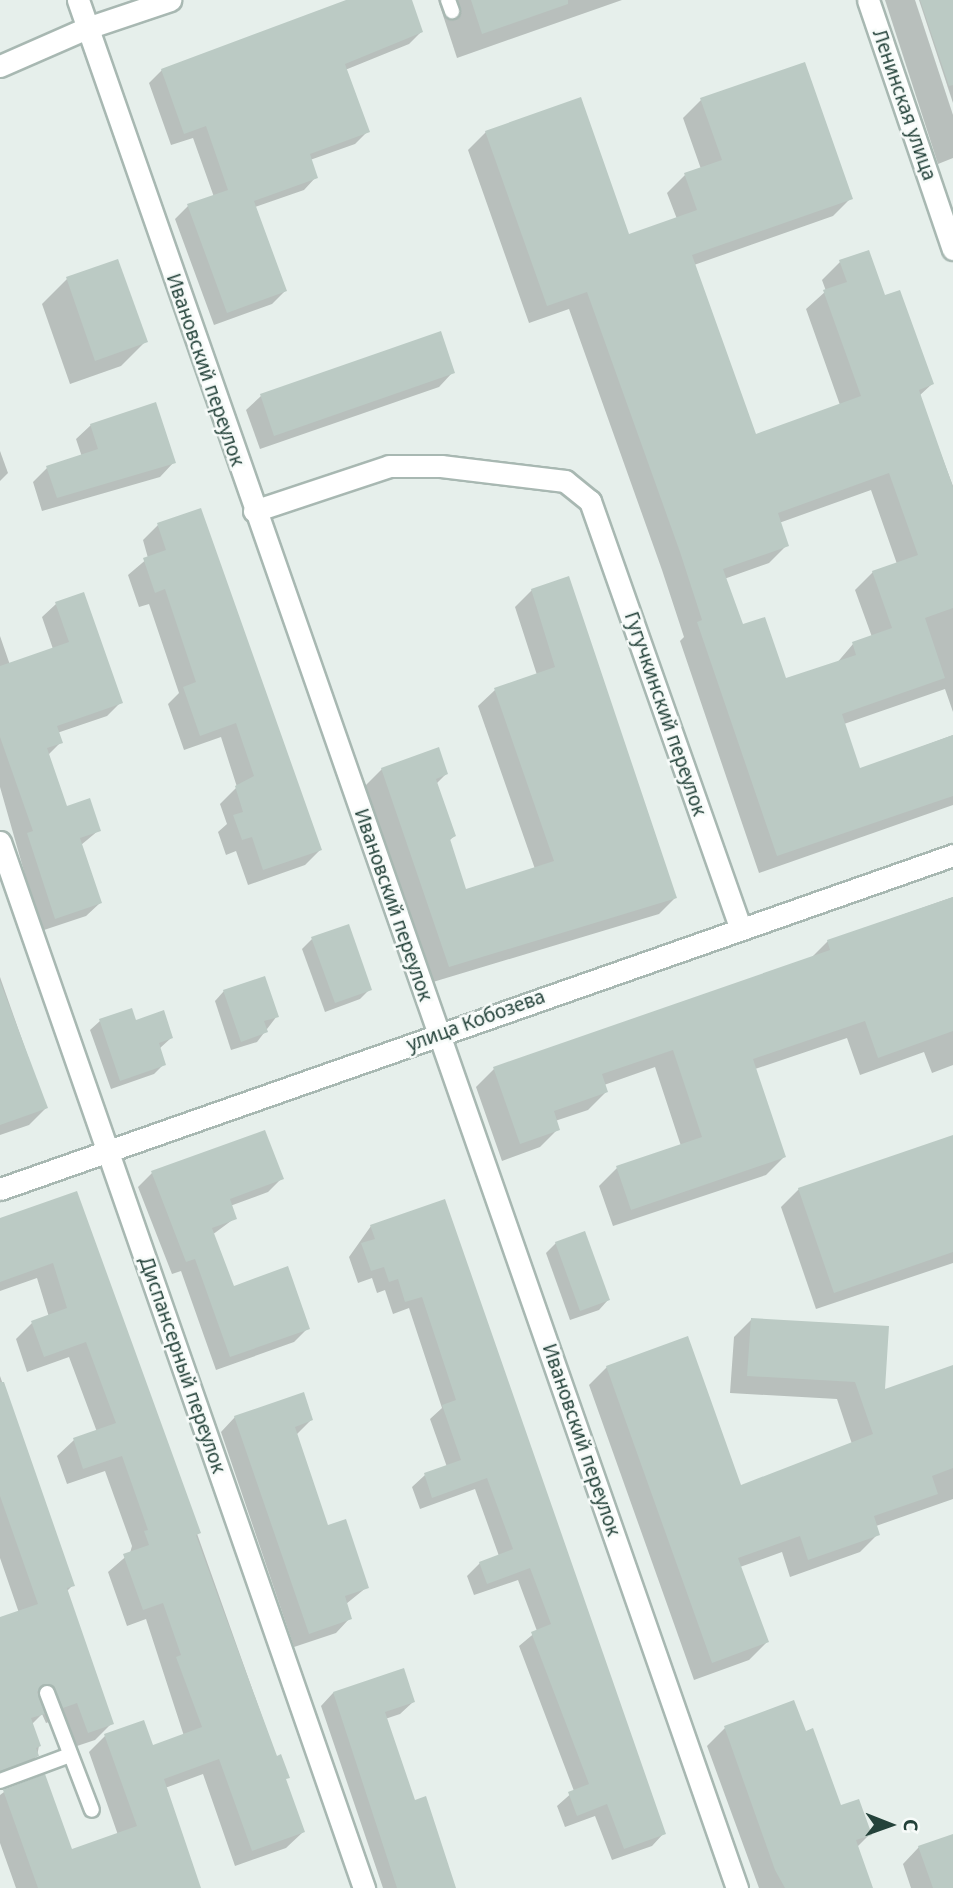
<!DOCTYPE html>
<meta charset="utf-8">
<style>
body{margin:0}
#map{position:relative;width:953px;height:1888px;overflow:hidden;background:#e6efeb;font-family:"Noto Sans",sans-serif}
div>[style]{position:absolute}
.shadow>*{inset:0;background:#0003}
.building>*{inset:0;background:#bbcac4}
.roads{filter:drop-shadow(2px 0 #a8b8b2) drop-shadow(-2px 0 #a8b8b2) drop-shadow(0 2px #a8b8b2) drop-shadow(0 -2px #a8b8b2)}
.service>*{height:14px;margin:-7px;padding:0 7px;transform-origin:7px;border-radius:7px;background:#fff}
.minor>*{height:21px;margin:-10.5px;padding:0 10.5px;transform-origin:10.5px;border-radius:10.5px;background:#fff}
.tertiary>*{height:21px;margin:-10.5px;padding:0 10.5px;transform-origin:10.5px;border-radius:10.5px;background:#fff}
.secondary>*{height:21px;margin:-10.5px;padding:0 10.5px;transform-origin:10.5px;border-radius:10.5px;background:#fff}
span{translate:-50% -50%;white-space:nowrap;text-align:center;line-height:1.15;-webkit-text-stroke:5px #f7fbf9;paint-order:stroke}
.street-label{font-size:19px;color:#24423a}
.north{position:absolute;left:855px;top:1790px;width:70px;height:70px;-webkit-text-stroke:5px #f7fbf9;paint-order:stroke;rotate:91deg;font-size:19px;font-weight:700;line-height:28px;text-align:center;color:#24423a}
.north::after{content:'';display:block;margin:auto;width:24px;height:32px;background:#24423a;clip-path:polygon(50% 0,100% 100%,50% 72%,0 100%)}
</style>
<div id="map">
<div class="shadow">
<div style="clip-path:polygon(353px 0,410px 0,421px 32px,409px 44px,345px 70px,368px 131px,355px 144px,310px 160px,316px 177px,304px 190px,255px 207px,285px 291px,272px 304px,214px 325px,175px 219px,188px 206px,214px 197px,193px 138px,171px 145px,149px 83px,162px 70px)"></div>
<div style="clip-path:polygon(438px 0,622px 0,457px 58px)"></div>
<div style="clip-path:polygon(885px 0,915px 0,953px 115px,953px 158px,938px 164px)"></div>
<div style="clip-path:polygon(919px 0,953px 0,953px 103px)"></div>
<div style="clip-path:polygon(evenodd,701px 100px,851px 198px,833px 216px,694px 265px,755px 436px,840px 405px,806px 309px,826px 291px,822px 280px,840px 262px,884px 297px,932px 384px,919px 396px,953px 486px,953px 712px,945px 689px,844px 724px,859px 770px,953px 735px,953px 805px,759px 873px,680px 641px,684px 637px,662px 570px,569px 309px,529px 323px,468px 150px,486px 132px,627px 236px,677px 219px,667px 193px,685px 175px,701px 169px,683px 118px,701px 100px,871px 490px,897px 564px,873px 572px,855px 590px,872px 637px,853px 644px,836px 664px,785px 681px,742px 627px,724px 579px,769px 563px,787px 545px,779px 523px,871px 490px)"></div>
<div style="clip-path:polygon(117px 261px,146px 341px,121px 366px,70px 384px,42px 304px,67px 279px)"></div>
<div style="clip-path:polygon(440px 334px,453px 372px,439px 387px,260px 449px,246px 410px,261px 396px)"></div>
<div style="clip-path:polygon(91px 425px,174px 462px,160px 477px,42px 511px,33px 482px,47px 468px,82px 457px,76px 439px)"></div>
<div style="clip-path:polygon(0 451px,8px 473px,0 481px)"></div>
<div style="clip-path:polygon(158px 525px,320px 850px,305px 865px,248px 885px,236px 851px,226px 855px,218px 832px,227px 824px,220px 804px,237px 787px,221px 737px,184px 750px,168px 704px,179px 693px,149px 604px,139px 607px,128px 575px,148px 558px,143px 540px)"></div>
<div style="clip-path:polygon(532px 590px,675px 898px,659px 914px,433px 982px,365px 786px,382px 769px,446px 774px,436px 784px,454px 836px,449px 841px,465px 891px,535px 869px,478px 706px,495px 690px,537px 675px,515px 607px)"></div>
<div style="clip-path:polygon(56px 604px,121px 702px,107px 716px,57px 733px,61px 742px,48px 755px,66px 808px,99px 830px,81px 845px,100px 903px,86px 916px,41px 931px,0 787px,0 636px,10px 665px,53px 649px,42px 617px)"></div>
<div style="clip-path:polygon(953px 897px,953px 1065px,932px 1073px,924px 1052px,860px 1075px,847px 1038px,755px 1069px,784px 1157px,766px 1175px,613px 1226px,599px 1186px,617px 1168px,681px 1146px,655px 1067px,604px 1085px,606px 1092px,588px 1110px,555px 1121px,558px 1129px,540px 1147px,502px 1161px,476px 1087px,494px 1069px,811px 958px,828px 941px)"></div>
<div style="clip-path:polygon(312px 939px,370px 989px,360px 999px,325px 1012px,302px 949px)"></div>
<div style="clip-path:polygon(0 977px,46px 1108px,29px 1125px,0 1135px)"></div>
<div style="clip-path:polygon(224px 991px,277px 1016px,257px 1042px,231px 1050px,215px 1001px)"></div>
<div style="clip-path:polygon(100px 1021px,135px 1022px,171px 1038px,159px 1049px,164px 1064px,154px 1074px,111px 1089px,90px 1030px)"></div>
<div style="clip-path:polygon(953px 1137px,953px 1263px,816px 1309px,781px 1207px,799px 1189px)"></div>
<div style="clip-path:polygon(152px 1173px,282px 1178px,268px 1192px,230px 1206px,235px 1218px,212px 1235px,233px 1288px,308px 1328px,294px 1342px,216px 1370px,181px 1271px,172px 1274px,138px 1187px)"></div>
<div style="clip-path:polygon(76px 1193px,303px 1832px,286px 1848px,235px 1866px,203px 1774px,165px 1788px,199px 1888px,16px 1888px,0 1843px,0 1795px,4px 1792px,71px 1851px,118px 1835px,89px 1752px,105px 1736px,152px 1747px,184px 1736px,146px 1619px,127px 1626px,108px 1572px,130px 1553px,132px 1546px,105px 1471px,67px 1484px,57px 1456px,74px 1440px,97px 1432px,69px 1357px,27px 1372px,16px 1339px,32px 1323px,49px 1317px,37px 1278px,0 1291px,0 1220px)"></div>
<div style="clip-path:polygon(444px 1201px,664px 1833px,652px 1846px,612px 1860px,595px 1816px,565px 1827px,557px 1806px,574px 1791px,519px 1646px,537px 1631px,518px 1580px,474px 1595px,467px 1576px,480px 1563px,499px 1556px,475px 1489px,420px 1509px,412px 1487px,425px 1475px,447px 1467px,430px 1419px,442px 1408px,409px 1308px,393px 1314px,385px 1290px,377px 1293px,372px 1278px,358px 1283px,349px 1257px,371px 1226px)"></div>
<div style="clip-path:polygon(556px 1243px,608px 1300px,599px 1310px,570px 1320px,546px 1253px)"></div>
<div style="clip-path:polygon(752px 1319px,883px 1391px,953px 1367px,953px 1499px,876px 1526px,878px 1534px,860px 1552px,790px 1577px,782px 1552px,740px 1567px,767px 1642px,749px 1660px,694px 1680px,589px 1385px,607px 1367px,740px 1487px,852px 1444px,837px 1399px,730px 1393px,734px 1337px)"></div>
<div style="clip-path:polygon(0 1376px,73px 1585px,67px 1591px,112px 1723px,95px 1740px,71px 1748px,60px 1718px,46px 1723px,42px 1714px,32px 1724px,39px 1746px,37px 1756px,20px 1772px,0 1780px,0 1619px,19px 1613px,0 1558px)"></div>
<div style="clip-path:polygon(235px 1417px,311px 1420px,296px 1435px,327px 1527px,367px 1587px,346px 1604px,350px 1618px,336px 1633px,294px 1647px,221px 1432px)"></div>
<div style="clip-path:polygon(333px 1693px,413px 1702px,400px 1714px,385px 1719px,414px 1802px,454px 1888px,383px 1888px,321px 1706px)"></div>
<div style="clip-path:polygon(725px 1728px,805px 1733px,840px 1808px,870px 1834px,857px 1847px,867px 1888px,759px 1888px,707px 1746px)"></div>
<div style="clip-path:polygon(953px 1836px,953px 1888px,911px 1888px,903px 1864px,919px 1847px)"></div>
</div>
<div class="building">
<div style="clip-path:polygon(346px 0,412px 0,423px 32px,345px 64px,370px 132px,310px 154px,318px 178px,254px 201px,287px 291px,227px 313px,187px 204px,228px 190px,206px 126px,184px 134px,161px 69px)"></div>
<div style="clip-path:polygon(471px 0,568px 0,568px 4px,482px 34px)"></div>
<div style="clip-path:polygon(920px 0,953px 0,953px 85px,949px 86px)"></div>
<div style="clip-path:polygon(evenodd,805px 62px,853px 199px,692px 255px,756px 434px,861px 396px,823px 290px,847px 282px,839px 260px,869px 250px,885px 295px,900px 290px,934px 384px,919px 390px,953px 487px,953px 608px,925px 618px,945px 678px,842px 714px,860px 768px,953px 735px,953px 796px,777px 856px,697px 622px,702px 620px,680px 552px,587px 292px,547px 306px,485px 131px,581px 97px,629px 234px,697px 210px,684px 173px,722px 160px,700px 98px,805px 62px,889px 473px,918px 555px,872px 571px,892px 628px,852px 642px,856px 655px,786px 678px,765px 617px,743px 624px,723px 569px,789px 546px,778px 513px,889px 473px)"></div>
<div style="clip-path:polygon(118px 259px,148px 342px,95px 361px,66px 277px)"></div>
<div style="clip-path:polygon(441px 331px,455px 373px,274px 436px,260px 394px)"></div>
<div style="clip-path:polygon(156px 402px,176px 463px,57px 498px,46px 466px,98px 449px,90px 424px)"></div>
<div style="clip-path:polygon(201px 508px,322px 850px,263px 870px,252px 837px,242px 840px,233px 815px,243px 812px,235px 786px,254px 776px,236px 723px,200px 736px,183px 687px,196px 682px,165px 589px,155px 593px,143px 558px,166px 550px,157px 523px)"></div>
<div style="clip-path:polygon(569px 576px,677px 898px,449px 967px,381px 768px,439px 747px,448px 774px,436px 779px,456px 836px,450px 839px,466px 889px,554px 861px,494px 688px,555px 667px,531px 589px)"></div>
<div style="clip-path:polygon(84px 592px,123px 703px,57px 726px,63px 743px,47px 748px,67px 806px,90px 798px,101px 831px,80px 838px,102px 903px,55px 919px,27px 833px,33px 831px,0 737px,0 666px,69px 642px,55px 602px)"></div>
<div style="clip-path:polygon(953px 897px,953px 1031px,878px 1058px,865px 1021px,753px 1059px,786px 1157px,631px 1210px,616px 1166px,702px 1137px,673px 1050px,602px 1074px,608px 1092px,554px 1111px,560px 1130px,520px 1144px,493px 1067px,830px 950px,827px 940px)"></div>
<div style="clip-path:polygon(349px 924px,372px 990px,335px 1003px,311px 937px)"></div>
<div style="clip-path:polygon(265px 976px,279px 1017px,264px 1021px,268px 1032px,241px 1042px,223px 990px)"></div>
<div style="clip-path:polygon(0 981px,48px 1108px,0 1125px)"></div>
<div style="clip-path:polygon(132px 1008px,136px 1020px,164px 1010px,173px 1038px,159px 1043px,166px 1065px,120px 1081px,99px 1019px)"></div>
<div style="clip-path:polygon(265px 1130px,284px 1179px,230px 1199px,237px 1219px,212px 1228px,234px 1286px,288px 1266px,310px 1329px,230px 1357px,195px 1259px,186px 1262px,151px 1171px)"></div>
<div style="clip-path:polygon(953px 1135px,953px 1252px,834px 1293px,798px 1188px)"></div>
<div style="clip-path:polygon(77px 1191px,201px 1533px,196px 1535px,219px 1599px,277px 1756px,281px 1754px,290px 1778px,286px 1779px,305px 1832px,252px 1851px,219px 1759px,164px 1779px,201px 1888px,38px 1888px,3px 1790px,45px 1774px,72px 1849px,137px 1826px,104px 1734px,144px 1720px,153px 1745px,202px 1727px,176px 1657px,181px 1655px,163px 1603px,143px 1610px,123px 1554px,149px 1545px,144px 1531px,148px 1530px,122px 1456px,83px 1469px,73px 1438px,116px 1423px,86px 1342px,44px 1357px,31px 1321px,67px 1308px,53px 1263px,0 1282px,0 1218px)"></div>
<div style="clip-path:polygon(445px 1199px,666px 1834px,624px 1849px,607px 1804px,577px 1816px,568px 1792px,589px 1784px,531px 1632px,551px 1624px,530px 1568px,487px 1584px,479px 1562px,513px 1549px,487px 1478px,432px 1498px,424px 1473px,461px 1460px,442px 1405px,456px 1400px,422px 1297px,405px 1302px,398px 1279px,389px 1282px,384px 1267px,371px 1271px,361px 1243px,375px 1239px,370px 1225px)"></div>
<div style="clip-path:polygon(585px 1231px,610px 1300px,580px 1311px,555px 1242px)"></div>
<div style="clip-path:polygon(751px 1318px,889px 1326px,885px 1389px,953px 1365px,953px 1468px,932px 1476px,938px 1494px,874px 1516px,880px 1535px,808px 1560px,800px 1536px,738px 1558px,769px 1642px,712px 1663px,606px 1366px,688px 1336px,741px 1485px,873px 1434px,855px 1382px,747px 1376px)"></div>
<div style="clip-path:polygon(0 1382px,4px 1382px,75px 1586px,67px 1588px,114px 1724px,88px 1733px,77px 1703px,63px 1708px,54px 1686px,43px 1684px,37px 1692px,45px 1714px,31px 1718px,41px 1746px,36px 1748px,39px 1756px,0 1771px,0 1617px,38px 1604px,0 1496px)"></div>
<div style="clip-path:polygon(304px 1392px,313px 1420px,295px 1427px,328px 1525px,346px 1519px,369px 1588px,345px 1596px,352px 1619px,309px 1634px,234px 1416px)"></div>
<div style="clip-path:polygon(404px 1668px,415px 1702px,385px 1712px,415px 1800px,426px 1796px,456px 1888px,397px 1888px,333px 1692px)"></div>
<div style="clip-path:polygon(794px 1700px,806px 1731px,813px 1728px,841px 1805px,859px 1799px,872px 1835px,856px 1840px,873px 1888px,785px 1888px,775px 1870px,724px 1726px)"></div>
<div style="clip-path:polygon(953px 1834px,953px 1888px,933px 1888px,918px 1846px)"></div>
</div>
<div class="roads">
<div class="service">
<div style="left:448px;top:0;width:12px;rotate:70deg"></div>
<div style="left:47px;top:1693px;width:125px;rotate:69deg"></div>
<div style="left:0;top:1781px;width:75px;rotate:-20.4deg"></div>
</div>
<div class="minor">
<div style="left:78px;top:0;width:2000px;rotate:70.76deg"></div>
<div style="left:254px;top:511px;width:142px;rotate:-18.4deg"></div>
<div style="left:389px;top:466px;width:52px"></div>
<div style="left:441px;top:466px;width:125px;rotate:6.9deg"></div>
<div style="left:565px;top:481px;width:32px;rotate:39deg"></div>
<div style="left:590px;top:501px;width:452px;rotate:70.6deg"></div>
<div style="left:0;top:842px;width:1108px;rotate:70.81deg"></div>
</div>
<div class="tertiary">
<div style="left:868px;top:0;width:263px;rotate:71.2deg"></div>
<div style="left:0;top:66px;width:95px;rotate:-23.6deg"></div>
<div style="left:87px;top:28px;width:88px;rotate:-18.6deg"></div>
</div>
<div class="secondary">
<div style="left:0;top:1189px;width:1010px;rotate:-19.31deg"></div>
</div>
</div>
<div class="street-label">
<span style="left:904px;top:105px;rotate:71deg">Ленинская улица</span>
<span style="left:205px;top:370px;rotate:71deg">Ивановский переулок</span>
<span style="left:665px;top:714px;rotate:71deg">Гугучкинский переулок</span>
<span style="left:393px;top:905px;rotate:71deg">Ивановский переулок</span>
<span style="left:476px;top:1021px;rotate:-20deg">улица Кобозева</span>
<span style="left:182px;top:1365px;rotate:71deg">Диспансерный переулок</span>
<span style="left:581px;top:1440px;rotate:71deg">Ивановский переулок</span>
</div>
<div class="north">С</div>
</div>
